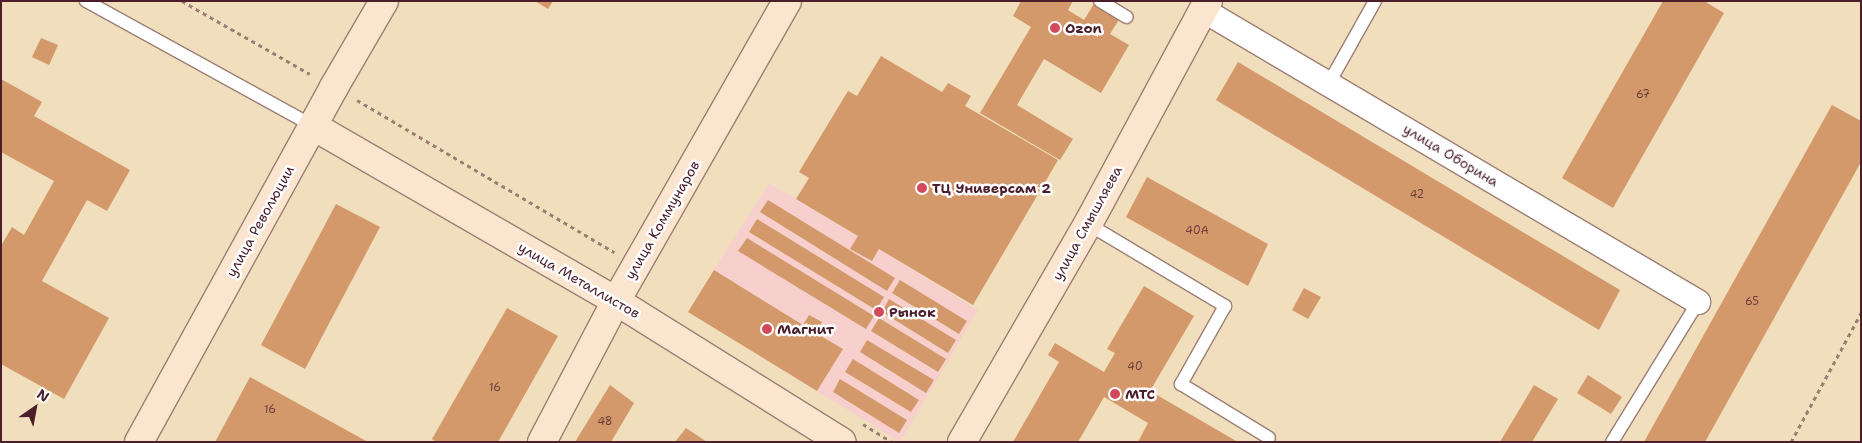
<!DOCTYPE html>
<meta charset="utf-8">
<style>
body{margin:0}
#map{position:relative;width:1862px;height:443px;overflow:hidden;background:#f0debd;font-family:"Shantell Sans",sans-serif}
div>[style]{position:absolute}
.built>*{inset:0;background:#f7d0cd}
.building>*{inset:0;background:#d4996a}
.path>*{height:3px;margin-top:-1.5px;transform-origin:0;background:repeating-linear-gradient(90deg,#9d7e74 0 4px,transparent 0 8px)}
.roads{filter:drop-shadow(1px 0 #9d7e74) drop-shadow(-1px 0 #9d7e74) drop-shadow(0 1px #9d7e74) drop-shadow(0 -1px #9d7e74)}
.lane>*{height:12px;margin:-6px;padding:0 6px;transform-origin:6px;border-radius:6px;background:#fff}
.street>*{height:24px;margin:-12px;padding:0 12px;transform-origin:12px;border-radius:12px;background:#fff}
.secondary>*{height:28px;margin:-14px;padding:0 14px;transform-origin:14px;border-radius:14px;background:#fce5cf}
.dots>*{width:14px;height:14px;translate:-50% -50%;box-sizing:border-box;border:2px solid #fff;border-radius:50%}
span{translate:-50% -50%;white-space:nowrap;text-align:center;line-height:1.15;-webkit-text-stroke:5px #fff;paint-order:stroke}
.number-label{font-size:11px;color:#6c3e3b}
.number-label span{-webkit-text-stroke-width:0}
.poi-label{font-size:14px;color:#4a1f2b;font-weight:700}
.left{translate:0 -50%;text-align:left}
.street-label{font-size:14px;color:#4a1f2b}
.frame{position:absolute;inset:0;border:2px solid #4a1f2b;pointer-events:none}
.north{position:absolute;left:10px;top:383px;width:50px;height:50px;-webkit-text-stroke:4px #fff;paint-order:stroke;rotate:33deg;font-size:14px;font-weight:700;line-height:20px;text-align:center;color:#4a1f2b}
.north::after{content:'';display:block;margin:auto;width:18px;height:22px;background:#4a1f2b;clip-path:polygon(50% 0,100% 100%,50% 72%,0 100%)}
</style>
<div id="map">
<div class="built">
<div style="clip-path:polygon(769px 183px,858px 236px,851px 249px,872px 261px,879px 249px,978px 310px,900px 442px,817px 391px,843px 349px,816px 333px,822px 322px,809px 315px,803px 325px,714px 270px)"></div>
</div>
<div class="building">
<div style="clip-path:polygon(535px 1px,553px 1px,548px 9px)"></div>
<div style="clip-path:polygon(1021px 1px,1073px 1px,1068px 10px,1084px 20px,1095px 2px,1120px 18px,1110px 34px,1129px 45px,1101px 93px,1044px 59px,1017px 105px,1073px 139px,1060px 160px,980px 113px,1031px 27px,1013px 16px)"></div>
<div style="clip-path:polygon(1663px 1px,1704px 1px,1724px 13px,1613px 208px,1562px 178px)"></div>
<div style="clip-path:polygon(41px 38px,58px 45px,49px 65px,32px 57px)"></div>
<div style="clip-path:polygon(881px 56px,942px 92px,948px 83px,971px 96px,965px 106px,1058px 160px,973px 305px,879px 249px,872px 261px,850px 249px,858px 236px,796px 199px,809px 178px,799px 172px,848px 91px,857px 96px)"></div>
<div style="clip-path:polygon(1238px 62px,1620px 290px,1599px 330px,1216px 100px)"></div>
<div style="clip-path:polygon(1px 79px,42px 102px,34px 116px,130px 170px,107px 211px,87px 200px,42px 281px,109px 318px,64px 399px,1px 364px,1px 246px,12px 227px,24px 235px,54px 181px,1px 152px)"></div>
<div style="clip-path:polygon(1832px 105px,1861px 121px,1861px 162px,1705px 442px,1644px 442px)"></div>
<div style="clip-path:polygon(1147px 177px,1268px 244px,1248px 286px,1126px 217px)"></div>
<div style="clip-path:polygon(768px 200px,895px 278px,887px 291px,760px 212px)"></div>
<div style="clip-path:polygon(336px 204px,380px 227px,305px 369px,261px 345px)"></div>
<div style="clip-path:polygon(757px 219px,884px 297px,876px 310px,749px 232px)"></div>
<div style="clip-path:polygon(747px 238px,874px 316px,866px 329px,738px 251px)"></div>
<div style="clip-path:polygon(714px 270px,803px 325px,809px 315px,822px 322px,816px 333px,843px 349px,817px 391px,688px 312px)"></div>
<div style="clip-path:polygon(900px 280px,967px 321px,959px 334px,892px 293px)"></div>
<div style="clip-path:polygon(1144px 286px,1194px 316px,1150px 391px,1238px 442px,1138px 442px,1148px 423px,1104px 397px,1078px 442px,1013px 442px,1059px 362px,1048px 355px,1055px 343px,1104px 372px,1115px 353px,1107px 349px)"></div>
<div style="clip-path:polygon(1304px 288px,1321px 297px,1308px 319px,1292px 310px)"></div>
<div style="clip-path:polygon(889px 299px,956px 340px,948px 353px,882px 312px)"></div>
<div style="clip-path:polygon(507px 308px,558px 336px,498px 442px,436px 442px,432px 439px)"></div>
<div style="clip-path:polygon(879px 318px,946px 359px,938px 372px,871px 331px)"></div>
<div style="clip-path:polygon(867px 340px,934px 380px,926px 393px,860px 352px)"></div>
<div style="clip-path:polygon(853px 359px,919px 400px,911px 412px,845px 372px)"></div>
<div style="clip-path:polygon(1588px 375px,1622px 397px,1611px 414px,1577px 393px)"></div>
<div style="clip-path:polygon(250px 377px,368px 442px,215px 442px)"></div>
<div style="clip-path:polygon(840px 379px,907px 420px,899px 433px,833px 392px)"></div>
<div style="clip-path:polygon(610px 385px,634px 403px,611px 442px,575px 442px)"></div>
<div style="clip-path:polygon(1534px 385px,1558px 399px,1532px 442px,1500px 442px)"></div>
<div style="clip-path:polygon(686px 428px,707px 442px,675px 442px)"></div>
</div>
<div class="path">
<div style="left:182px;top:1px;width:147px;rotate:29.7deg"></div>
<div style="left:357px;top:100px;width:299px;rotate:30.6deg"></div>
<div style="left:863px;top:424px;width:34px;rotate:32deg"></div>
<div style="left:1791px;top:442px;width:147px;rotate:-61.5deg"></div>
</div>
<div class="roads">
<div class="lane">
<div style="left:86px;top:1px;width:259px;rotate:28.8deg"></div>
<div style="left:1100px;top:1px;width:31px;rotate:31deg"></div>
<div style="left:1329px;top:83px;width:94px;rotate:-60.7deg"></div>
<div style="left:1088px;top:224px;width:160px;rotate:30.9deg"></div>
<div style="left:1225px;top:306px;width:90px;rotate:119.4deg"></div>
<div style="left:1181px;top:384px;width:103px;rotate:31.5deg"></div>
<div style="left:1612px;top:442px;width:164px;rotate:-58.4deg"></div>
</div>
<div class="street">
<div style="left:1203px;top:10px;width:575px;rotate:30.54deg"></div>
</div>
<div class="secondary">
<div style="left:313px;top:126px;width:350px;rotate:30deg"></div>
<div style="left:616px;top:301px;width:266px;rotate:32deg"></div>
<div style="left:139px;top:442px;width:405px;rotate:-61.2deg"></div>
<div style="left:334px;top:87px;width:99px;rotate:-59.8deg"></div>
<div style="left:542px;top:442px;width:159px;rotate:-62.3deg"></div>
<div style="left:616px;top:301px;width:345px;rotate:-60.3deg"></div>
<div style="left:962px;top:442px;width:252px;rotate:-60deg"></div>
<div style="left:1088px;top:224px;width:253px;rotate:-61.7deg"></div>
</div>
</div>
<div class="dots">
<div style="left:1055px;top:28px;background:#d1495b"></div>
<div style="left:922px;top:188px;background:#d1495b"></div>
<div style="left:879px;top:312px;background:#d1495b"></div>
<div style="left:767px;top:329px;background:#d1495b"></div>
<div style="left:1115px;top:394px;background:#d1495b"></div>
</div>
<div class="number-label">
<span style="left:1643px;top:95px">67</span>
<span style="left:1417px;top:195px">42</span>
<span style="left:1197px;top:231px">40А</span>
<span style="left:1752px;top:302px">65</span>
<span style="left:1135px;top:367px">40</span>
<span style="left:495px;top:388px">16</span>
<span style="left:270px;top:410px">16</span>
<span style="left:605px;top:422px">48</span>
</div>
<div class="poi-label">
<span class="left" style="left:1065px;top:28px">Ozon</span>
<span class="left" style="left:932px;top:188px">ТЦ Универсам 2</span>
<span class="left" style="left:889px;top:312px">Рынок</span>
<span class="left" style="left:777px;top:329px">Магнит</span>
<span class="left" style="left:1125px;top:394px">МТС</span>
</div>
<div class="street-label">
<span style="left:1451px;top:155px;rotate:31deg">улица Оборина</span>
<span style="left:662px;top:220px;rotate:-60deg">улица Коммунаров</span>
<span style="left:260px;top:221px;rotate:-61deg">улица Революции</span>
<span style="left:1087px;top:223px;rotate:-61deg">улица Смышляева</span>
<span style="left:579px;top:280px;rotate:30deg">улица Металлистов</span>
</div>
<div class="frame"></div>
<div class="north">N</div>
</div>
